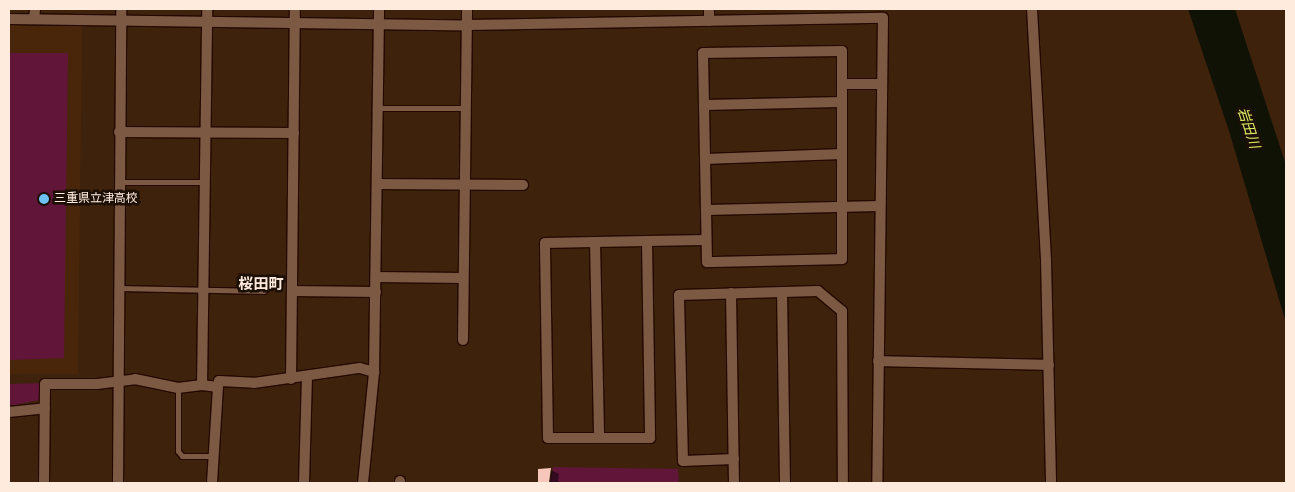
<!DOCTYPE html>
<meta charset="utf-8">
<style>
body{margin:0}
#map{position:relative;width:1295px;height:492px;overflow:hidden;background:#3f220b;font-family:Rubik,"Noto Sans JP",sans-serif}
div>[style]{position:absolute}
.built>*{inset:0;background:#492609}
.green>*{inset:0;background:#601539}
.water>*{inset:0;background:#101205}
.shadow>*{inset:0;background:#0007}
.building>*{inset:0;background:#f6c7ba}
.roads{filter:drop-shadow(1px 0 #250900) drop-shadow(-1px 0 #250900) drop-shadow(0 1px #250900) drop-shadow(0 -1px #250900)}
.service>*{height:5px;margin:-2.5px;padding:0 2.5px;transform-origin:2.5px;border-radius:2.5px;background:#7b5942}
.minor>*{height:10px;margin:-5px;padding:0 5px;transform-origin:5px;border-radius:5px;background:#7b5942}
.dots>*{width:14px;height:14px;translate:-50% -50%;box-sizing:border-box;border:2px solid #1c0f06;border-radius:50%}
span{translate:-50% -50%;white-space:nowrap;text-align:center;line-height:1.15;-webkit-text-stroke:5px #1c0f06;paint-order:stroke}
.poi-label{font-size:12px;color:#ffebde}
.left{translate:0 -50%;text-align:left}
.water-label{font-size:14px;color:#ddee65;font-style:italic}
.quarter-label{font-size:15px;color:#ffebde;font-weight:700}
.frame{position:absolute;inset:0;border:10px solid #ffebde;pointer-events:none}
</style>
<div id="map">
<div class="built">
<div style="clip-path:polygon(9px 24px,82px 25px,78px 374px,9px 374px)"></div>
</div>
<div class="green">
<div style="clip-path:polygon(9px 53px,68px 53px,64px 358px,9px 360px)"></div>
<div style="clip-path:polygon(40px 383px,39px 400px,9px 406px,9px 384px)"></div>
<div style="clip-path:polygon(553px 467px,678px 469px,679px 483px,550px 483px)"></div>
</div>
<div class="water">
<div style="clip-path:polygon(1188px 9px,1235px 9px,1286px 165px,1286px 323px,1229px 131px)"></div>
</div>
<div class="shadow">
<div style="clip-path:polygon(540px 470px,551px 470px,559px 474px,558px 483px,540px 483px)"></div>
</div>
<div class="building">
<div style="clip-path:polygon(551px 468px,549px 483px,538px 483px,538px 469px)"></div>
</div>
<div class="roads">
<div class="service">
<div style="left:378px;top:108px;width:88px"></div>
<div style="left:119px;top:182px;width:85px"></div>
<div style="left:118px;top:288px;width:146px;rotate:1.2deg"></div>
<div style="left:178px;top:388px;width:63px;rotate:90deg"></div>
<div style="left:178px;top:451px;width:6px;rotate:51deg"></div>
<div style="left:182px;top:456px;width:31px"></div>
</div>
<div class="minor">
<div style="left:709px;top:9px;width:12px;rotate:90deg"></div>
<div style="left:1032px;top:9px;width:251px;rotate:86.8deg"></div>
<div style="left:1046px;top:260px;width:223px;rotate:88.7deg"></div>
<div style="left:9px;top:19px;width:458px;rotate:0.8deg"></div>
<div style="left:467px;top:25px;width:416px;rotate:-1deg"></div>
<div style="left:883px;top:18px;width:465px;rotate:90.7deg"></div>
<div style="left:34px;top:19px;width:10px;rotate:-84deg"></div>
<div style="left:842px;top:51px;width:208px;rotate:90deg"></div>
<div style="left:842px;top:259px;width:135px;rotate:178.7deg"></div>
<div style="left:707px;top:262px;width:209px;rotate:-91.1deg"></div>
<div style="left:703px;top:53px;width:139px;rotate:-0.8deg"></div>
<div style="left:842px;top:84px;width:40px"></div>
<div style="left:704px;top:105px;width:138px;rotate:-1.2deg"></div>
<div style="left:119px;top:132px;width:175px;rotate:0.3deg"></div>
<div style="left:705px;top:159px;width:137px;rotate:-2.1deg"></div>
<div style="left:378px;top:184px;width:145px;rotate:0.4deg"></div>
<div style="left:706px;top:210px;width:174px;rotate:-1.3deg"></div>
<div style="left:647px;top:241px;width:197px;rotate:89.1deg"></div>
<div style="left:650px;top:438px;width:102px;rotate:180deg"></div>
<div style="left:548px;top:438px;width:195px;rotate:-90.9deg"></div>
<div style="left:545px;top:243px;width:50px;rotate:-1.1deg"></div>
<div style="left:595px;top:242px;width:52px;rotate:-1.1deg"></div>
<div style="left:647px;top:241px;width:59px;rotate:-1deg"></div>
<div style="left:595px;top:242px;width:196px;rotate:88.8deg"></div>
<div style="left:376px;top:277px;width:87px;rotate:0.7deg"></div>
<div style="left:292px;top:291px;width:84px;rotate:0.7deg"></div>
<div style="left:782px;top:292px;width:191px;rotate:89.1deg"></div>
<div style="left:731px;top:293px;width:190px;rotate:89.1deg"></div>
<div style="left:463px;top:340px;width:331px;rotate:-89.3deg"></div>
<div style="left:878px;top:361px;width:171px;rotate:1.3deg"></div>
<div style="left:291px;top:379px;width:370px;rotate:-89.4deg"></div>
<div style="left:202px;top:385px;width:376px;rotate:-89.2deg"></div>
<div style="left:218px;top:387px;width:6px;rotate:-81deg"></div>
<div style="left:219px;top:381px;width:35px;rotate:3deg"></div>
<div style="left:254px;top:383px;width:107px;rotate:-8.1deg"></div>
<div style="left:360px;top:368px;width:15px;rotate:16deg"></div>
<div style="left:9px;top:412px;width:36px;rotate:-6deg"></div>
<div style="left:734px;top:459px;width:51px;rotate:177.8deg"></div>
<div style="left:683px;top:461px;width:166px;rotate:-91.4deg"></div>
<div style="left:679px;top:295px;width:139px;rotate:-1.6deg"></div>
<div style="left:818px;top:291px;width:31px;rotate:40deg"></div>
<div style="left:842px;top:311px;width:172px;rotate:89.7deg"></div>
<div style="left:44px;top:483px;width:99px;rotate:-89.4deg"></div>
<div style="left:45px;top:384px;width:52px"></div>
<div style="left:97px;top:384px;width:38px;rotate:-7deg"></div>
<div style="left:135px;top:379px;width:44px;rotate:11.8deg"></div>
<div style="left:178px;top:388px;width:24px;rotate:-7deg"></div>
<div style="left:202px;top:385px;width:16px;rotate:7deg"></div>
<div style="left:218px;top:387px;width:96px;rotate:93.6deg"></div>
<div style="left:118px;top:483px;width:474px;rotate:-89.6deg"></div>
<div style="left:304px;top:483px;width:106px;rotate:-88.4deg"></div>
<div style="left:363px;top:483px;width:112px;rotate:-84.3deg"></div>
<div style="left:374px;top:372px;width:363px;rotate:-89.2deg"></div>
<div style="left:400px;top:483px;width:2px;rotate:-90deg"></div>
</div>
</div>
<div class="dots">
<div style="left:44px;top:199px;background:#6dc2f3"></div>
</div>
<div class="poi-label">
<span class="left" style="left:54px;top:199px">三重県立津高校</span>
</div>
<div class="water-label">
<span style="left:1248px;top:128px;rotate:72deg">岩田川</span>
</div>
<div class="quarter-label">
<span style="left:261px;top:285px">桜田町</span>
</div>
<div class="frame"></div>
</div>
